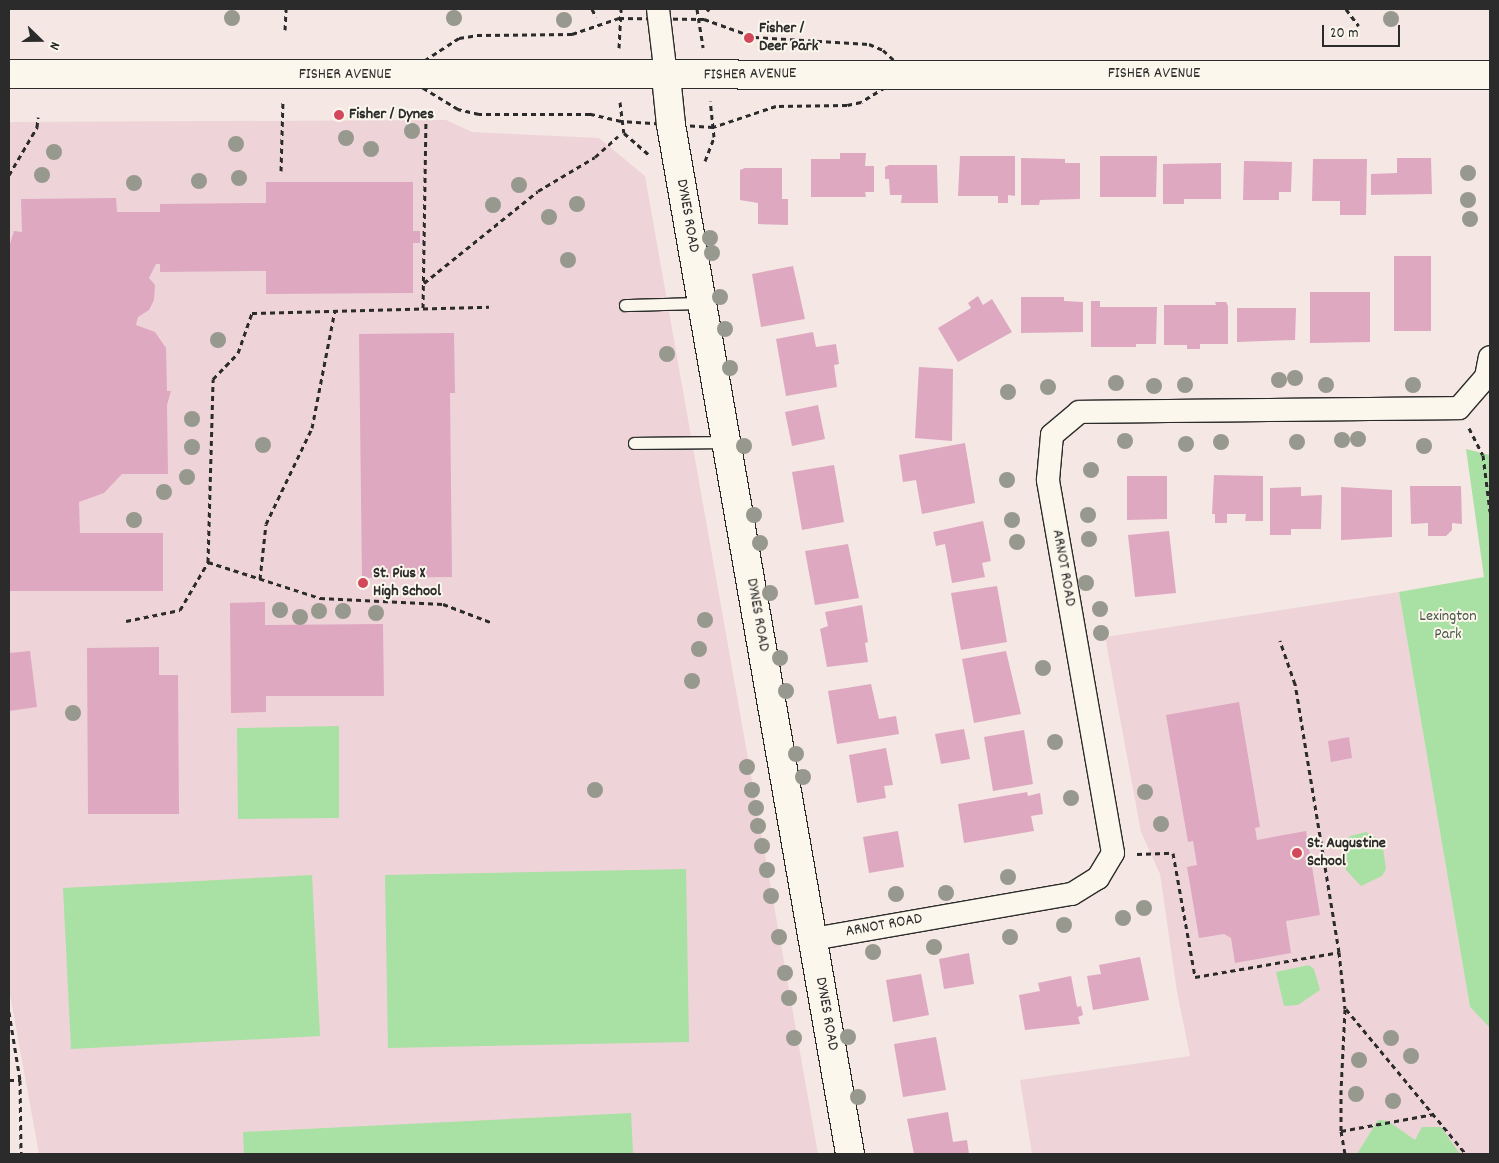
<!DOCTYPE html>
<style>
body{margin:0}
#map{position:relative;width:1499px;height:1163px;overflow:hidden;background:#f5e7e3;font-family:Dekko,sans-serif}
div>[style]{position:absolute}
.built>*{inset:0;background:#eed4d8}
.green>*{inset:0;background:#a9e0a3}
.building>*{inset:0;background:#dea8c0}
.path>*{height:3px;margin-top:-1.5px;transform-origin:0;background:repeating-linear-gradient(90deg,#2b2b2b 0 5px,transparent 0 9px)}
.roads{filter:drop-shadow(1px 0 #2b2b2b) drop-shadow(-1px 0 #2b2b2b) drop-shadow(0 1px #2b2b2b) drop-shadow(0 -1px #2b2b2b)}
.service>*{height:11px;margin:-5.5px;padding:0 5.5px;transform-origin:5.5px;border-radius:5.5px;background:#fbf7ec}
.minor>*{height:22px;margin:-11px;padding:0 11px;transform-origin:11px;border-radius:11px;background:#fbf7ec}
.tertiary>*{height:28px;margin:-14px;padding:0 14px;transform-origin:14px;border-radius:14px;background:#fbf7ec}
.secondary>*{height:28px;margin:-14px;padding:0 14px;transform-origin:14px;border-radius:14px;background:#fbf7ec}
.trees>*{width:16px;height:16px;margin:-8px;border-radius:50%;background:#97988e}
.dots>*{width:14px;height:14px;translate:-50% -50%;box-sizing:border-box;border:2px solid #fbf7ec;border-radius:50%}
span{translate:-50% -50%;white-space:nowrap;text-align:center;line-height:1.15;-webkit-text-stroke:4px #fbf7ec;paint-order:stroke}
.poi-label{font-size:16px;color:#2b2b2b;font-weight:700}
.left{translate:0 -50%;text-align:left}
.street-label{font-size:16px;color:#2b2b2b}
.park-label{font-size:16px;color:#4a5849}
.frame{position:absolute;inset:0;border:10px solid #2b2b2b;pointer-events:none}
.north{position:absolute;left:15px;top:15px;width:50px;height:50px;-webkit-text-stroke:4px #fbf7ec;paint-order:stroke;rotate:112deg;font-size:14px;font-weight:700;line-height:20px;text-align:center;color:#2b2b2b}
.north::after{content:'';display:block;margin:auto;width:18px;height:22px;background:#2b2b2b;clip-path:polygon(50% 0,100% 100%,50% 72%,0 100%)}
.scale{position:absolute;left:1322px;top:25px;width:78px;height:22px;box-sizing:border-box;border:2px solid #2b2b2b;border-top:0;padding-left:6px;font-size:15px;line-height:18px;white-space:nowrap;color:#2b2b2b;-webkit-text-stroke:4px #fbf7ec;paint-order:stroke}
</style>
<div id="map">
<div class="built">
<div style="clip-path:polygon(446px 120px,472px 132px,599px 138px,645px 176px,818px 1154px,39px 1154px,9px 989px,9px 122px)"></div>
<div style="clip-path:polygon(1399px 592px,1470px 1007px,1490px 1028px,1490px 1154px,1032px 1154px,1020px 1080px,1190px 1056px,1177px 992px,1160px 874px,1141px 832px,1105px 637px)"></div>
</div>
<div class="green">
<div style="clip-path:polygon(1466px 449px,1490px 455px,1490px 1028px,1470px 1007px,1399px 592px,1484px 577px)"></div>
<div style="clip-path:polygon(339px 726px,339px 818px,238px 819px,237px 728px)"></div>
<div style="clip-path:polygon(1366px 832px,1382px 841px,1386px 869px,1382px 876px,1361px 886px,1346px 870px,1343px 847px,1350px 836px)"></div>
<div style="clip-path:polygon(686px 869px,689px 1042px,388px 1048px,385px 875px)"></div>
<div style="clip-path:polygon(312px 875px,320px 1036px,71px 1049px,63px 888px)"></div>
<div style="clip-path:polygon(1309px 965px,1314px 969px,1320px 990px,1298px 1005px,1284px 1006px,1276px 972px)"></div>
<div style="clip-path:polygon(631px 1113px,633px 1154px,244px 1154px,243px 1132px)"></div>
<div style="clip-path:polygon(1378px 1120px,1388px 1121px,1415px 1140px,1422px 1127px,1441px 1127px,1460px 1154px,1357px 1154px)"></div>
</div>
<div class="building">
<div style="clip-path:polygon(840px 153px,866px 153px,865px 166px,874px 166px,874px 192px,865px 192px,866px 197px,811px 197px,811px 159px,840px 159px)"></div>
<div style="clip-path:polygon(960px 156px,1015px 156px,1015px 196px,1008px 195px,1008px 203px,998px 203px,998px 196px,958px 196px)"></div>
<div style="clip-path:polygon(1100px 156px,1157px 156px,1156px 197px,1100px 197px)"></div>
<div style="clip-path:polygon(1021px 158px,1065px 159px,1065px 163px,1080px 163px,1080px 199px,1040px 200px,1039px 205px,1021px 205px)"></div>
<div style="clip-path:polygon(1397px 158px,1431px 158px,1432px 194px,1371px 195px,1371px 174px,1397px 173px)"></div>
<div style="clip-path:polygon(1313px 159px,1367px 159px,1366px 215px,1340px 215px,1340px 201px,1312px 201px)"></div>
<div style="clip-path:polygon(1244px 161px,1292px 162px,1291px 192px,1279px 192px,1279px 200px,1243px 200px)"></div>
<div style="clip-path:polygon(1221px 163px,1221px 199px,1184px 199px,1184px 204px,1163px 204px,1163px 164px)"></div>
<div style="clip-path:polygon(889px 165px,937px 165px,938px 203px,901px 203px,902px 195px,890px 195px,889px 179px,885px 179px,885px 167px)"></div>
<div style="clip-path:polygon(745px 168px,782px 168px,782px 199px,788px 199px,788px 225px,758px 224px,758px 203px,740px 200px,740px 170px)"></div>
<div style="clip-path:polygon(266px 182px,413px 182px,413px 231px,420px 231px,420px 243px,413px 243px,413px 293px,266px 294px,266px 271px,160px 272px,160px 264px,156px 264px,149px 278px,155px 285px,154px 300px,149px 310px,138px 317px,136px 325px,155px 332px,166px 348px,167px 391px,171px 391px,167px 405px,168px 474px,122px 474px,104px 493px,79px 502px,80px 533px,163px 533px,163px 591px,9px 591px,9px 247px,14px 231px,22px 232px,21px 199px,116px 198px,117px 212px,160px 212px,160px 204px,266px 203px)"></div>
<div style="clip-path:polygon(1394px 256px,1431px 256px,1431px 331px,1394px 331px)"></div>
<div style="clip-path:polygon(793px 266px,805px 319px,761px 327px,752px 274px)"></div>
<div style="clip-path:polygon(1310px 292px,1370px 292px,1370px 342px,1310px 343px)"></div>
<div style="clip-path:polygon(978px 296px,983px 305px,992px 299px,1012px 332px,958px 362px,938px 328px,971px 308px,968px 303px)"></div>
<div style="clip-path:polygon(1021px 297px,1064px 297px,1064px 301px,1083px 302px,1083px 332px,1021px 333px)"></div>
<div style="clip-path:polygon(1091px 301px,1100px 301px,1100px 307px,1157px 307px,1156px 344px,1136px 344px,1136px 347px,1091px 347px)"></div>
<div style="clip-path:polygon(1215px 302px,1226px 302px,1228px 306px,1228px 344px,1200px 344px,1200px 349px,1187px 349px,1187px 345px,1164px 345px,1164px 305px,1216px 305px)"></div>
<div style="clip-path:polygon(1237px 308px,1296px 308px,1295px 340px,1237px 342px)"></div>
<div style="clip-path:polygon(813px 332px,816px 347px,836px 344px,839px 364px,834px 365px,837px 387px,786px 396px,776px 339px)"></div>
<div style="clip-path:polygon(454px 333px,455px 393px,450px 393px,452px 577px,362px 578px,359px 334px)"></div>
<div style="clip-path:polygon(919px 367px,953px 369px,952px 441px,915px 438px)"></div>
<div style="clip-path:polygon(818px 405px,825px 439px,792px 446px,785px 412px)"></div>
<div style="clip-path:polygon(965px 443px,975px 503px,922px 514px,916px 480px,903px 482px,899px 455px)"></div>
<div style="clip-path:polygon(834px 465px,844px 522px,802px 530px,792px 472px)"></div>
<div style="clip-path:polygon(1214px 475px,1263px 476px,1263px 521px,1245px 521px,1246px 514px,1227px 514px,1227px 523px,1215px 523px,1215px 514px,1212px 514px)"></div>
<div style="clip-path:polygon(1127px 476px,1167px 476px,1167px 519px,1127px 520px)"></div>
<div style="clip-path:polygon(1410px 486px,1461px 486px,1462px 524px,1452px 523px,1452px 530px,1446px 536px,1428px 536px,1428px 523px,1411px 524px)"></div>
<div style="clip-path:polygon(1301px 487px,1301px 496px,1322px 495px,1321px 529px,1291px 529px,1291px 535px,1270px 535px,1270px 488px)"></div>
<div style="clip-path:polygon(1341px 487px,1392px 490px,1392px 537px,1341px 540px)"></div>
<div style="clip-path:polygon(983px 521px,991px 561px,982px 563px,985px 577px,952px 583px,945px 544px,936px 546px,933px 532px)"></div>
<div style="clip-path:polygon(1169px 531px,1176px 593px,1135px 597px,1128px 535px)"></div>
<div style="clip-path:polygon(848px 544px,859px 598px,815px 605px,805px 551px)"></div>
<div style="clip-path:polygon(997px 586px,1007px 642px,961px 650px,951px 593px)"></div>
<div style="clip-path:polygon(265px 602px,265px 625px,383px 624px,384px 696px,266px 696px,266px 712px,231px 713px,230px 603px)"></div>
<div style="clip-path:polygon(862px 605px,868px 642px,865px 643px,868px 662px,827px 667px,820px 629px,828px 626px,825px 612px)"></div>
<div style="clip-path:polygon(159px 647px,159px 675px,178px 675px,179px 814px,88px 814px,87px 648px)"></div>
<div style="clip-path:polygon(30px 651px,37px 707px,9px 711px,9px 653px)"></div>
<div style="clip-path:polygon(1006px 651px,1021px 714px,974px 723px,962px 659px)"></div>
<div style="clip-path:polygon(871px 684px,879px 719px,896px 716px,899px 734px,837px 744px,828px 691px)"></div>
<div style="clip-path:polygon(1239px 702px,1260px 827px,1255px 828px,1257px 840px,1306px 831px,1320px 915px,1286px 921px,1291px 953px,1235px 963px,1231px 938px,1224px 934px,1199px 938px,1187px 867px,1197px 865px,1193px 841px,1188px 842px,1166px 715px)"></div>
<div style="clip-path:polygon(964px 729px,970px 759px,941px 764px,935px 734px)"></div>
<div style="clip-path:polygon(1024px 730px,1033px 784px,993px 791px,984px 737px)"></div>
<div style="clip-path:polygon(1349px 737px,1352px 758px,1331px 762px,1328px 741px)"></div>
<div style="clip-path:polygon(886px 748px,893px 785px,884px 786px,886px 798px,857px 803px,849px 755px)"></div>
<div style="clip-path:polygon(1027px 792px,1028px 796px,1040px 793px,1043px 814px,1031px 816px,1034px 831px,964px 843px,958px 804px)"></div>
<div style="clip-path:polygon(898px 831px,904px 867px,869px 873px,863px 837px)"></div>
<div style="clip-path:polygon(969px 953px,974px 984px,944px 989px,939px 959px)"></div>
<div style="clip-path:polygon(1140px 957px,1149px 1000px,1093px 1010px,1087px 976px,1101px 974px,1099px 965px)"></div>
<div style="clip-path:polygon(921px 974px,929px 1015px,893px 1022px,886px 980px)"></div>
<div style="clip-path:polygon(1071px 976px,1077px 1007px,1081px 1006px,1083px 1015px,1078px 1017px,1080px 1024px,1025px 1030px,1019px 995px,1040px 991px,1038px 983px)"></div>
<div style="clip-path:polygon(936px 1037px,946px 1090px,903px 1097px,894px 1044px)"></div>
<div style="clip-path:polygon(948px 1112px,953px 1142px,967px 1140px,969px 1154px,914px 1154px,907px 1119px)"></div>
</div>
<div class="path">
<div style="left:592px;top:9px;width:9px;rotate:63deg"></div>
<div style="left:697px;top:9px;width:39px;rotate:81deg"></div>
<div style="left:1346px;top:9px;width:21px;rotate:53deg"></div>
<div style="left:707px;top:11px;width:3px;rotate:-45deg"></div>
<div style="left:619px;top:18px;width:85px;rotate:0.7deg"></div>
<div style="left:704px;top:19px;width:53px;rotate:19.8deg"></div>
<div style="left:754px;top:37px;width:115px;rotate:3.5deg"></div>
<div style="left:869px;top:44px;width:15px;rotate:23deg"></div>
<div style="left:883px;top:50px;width:34px;rotate:43deg"></div>
<div style="left:908px;top:73px;width:55px;rotate:148.3deg"></div>
<div style="left:861px;top:102px;width:14px;rotate:168deg"></div>
<div style="left:847px;top:105px;width:71px;rotate:179.2deg"></div>
<div style="left:776px;top:106px;width:66px;rotate:161.6deg"></div>
<div style="left:713px;top:127px;width:92px;rotate:-176.3deg"></div>
<div style="left:621px;top:121px;width:32px;rotate:-167deg"></div>
<div style="left:590px;top:114px;width:111px;rotate:180deg"></div>
<div style="left:479px;top:114px;width:22px;rotate:-167deg"></div>
<div style="left:458px;top:109px;width:66px;rotate:-148.7deg"></div>
<div style="left:402px;top:75px;width:68px;rotate:-33deg"></div>
<div style="left:459px;top:38px;width:18px;rotate:-9deg"></div>
<div style="left:477px;top:35px;width:95px;rotate:-0.6deg"></div>
<div style="left:572px;top:34px;width:50px;rotate:-18.8deg"></div>
<div style="left:285px;top:30px;width:21px;rotate:-87deg"></div>
<div style="left:619px;top:48px;width:39px;rotate:-87deg"></div>
<div style="left:620px;top:102px;width:31px;rotate:83deg"></div>
<div style="left:624px;top:133px;width:32px;rotate:41deg"></div>
<div style="left:705px;top:161px;width:26px;rotate:-69deg"></div>
<div style="left:714px;top:137px;width:36px;rotate:-96deg"></div>
<div style="left:281px;top:171px;width:71px;rotate:-88.4deg"></div>
<div style="left:9px;top:175px;width:56px;rotate:-59.7deg"></div>
<div style="left:37px;top:127px;width:10px;rotate:-84deg"></div>
<div style="left:424px;top:283px;width:146px;rotate:-38.9deg"></div>
<div style="left:538px;top:191px;width:66px;rotate:-30.8deg"></div>
<div style="left:595px;top:157px;width:31px;rotate:-42deg"></div>
<div style="left:423px;top:308px;width:195px;rotate:-89.1deg"></div>
<div style="left:1469px;top:428px;width:30px;rotate:63deg"></div>
<div style="left:1483px;top:455px;width:57px;rotate:83deg"></div>
<div style="left:208px;top:562px;width:118px;rotate:17.8deg"></div>
<div style="left:320px;top:598px;width:123px;rotate:2.8deg"></div>
<div style="left:443px;top:604px;width:53px;rotate:20.8deg"></div>
<div style="left:260px;top:579px;width:55px;rotate:-83.8deg"></div>
<div style="left:266px;top:524px;width:106px;rotate:-64.4deg"></div>
<div style="left:312px;top:428px;width:120px;rotate:-79deg"></div>
<div style="left:126px;top:621px;width:55px;rotate:-11.5deg"></div>
<div style="left:180px;top:610px;width:56px;rotate:-59.7deg"></div>
<div style="left:208px;top:562px;width:183px;rotate:-88.4deg"></div>
<div style="left:213px;top:379px;width:36px;rotate:-46deg"></div>
<div style="left:238px;top:353px;width:42px;rotate:-70.7deg"></div>
<div style="left:252px;top:313px;width:237px;rotate:-1.5deg"></div>
<div style="left:1137px;top:854px;width:36px;rotate:-2deg"></div>
<div style="left:1173px;top:853px;width:126px;rotate:79.9deg"></div>
<div style="left:1195px;top:977px;width:146px;rotate:-9.8deg"></div>
<div style="left:1339px;top:952px;width:272px;rotate:-99.3deg"></div>
<div style="left:1295px;top:684px;width:46px;rotate:-109.2deg"></div>
<div style="left:1339px;top:952px;width:57px;rotate:84deg"></div>
<div style="left:1345px;top:1009px;width:81px;rotate:92.8deg"></div>
<div style="left:1341px;top:1090px;width:41px;rotate:90deg"></div>
<div style="left:1341px;top:1131px;width:23px;rotate:80deg"></div>
<div style="left:1346px;top:1009px;width:188px;rotate:50.4deg"></div>
<div style="left:9px;top:1012px;width:69px;rotate:80.8deg"></div>
<div style="left:20px;top:1080px;width:74px;rotate:89.2deg"></div>
<div style="left:9px;top:1080px;width:11px"></div>
<div style="left:1341px;top:1131px;width:96px;rotate:-10.3deg"></div>
</div>
<div class="roads">
<div class="service">
<div style="left:625px;top:305px;width:77px;rotate:-1.5deg"></div>
<div style="left:634px;top:443px;width:92px;rotate:-0.6deg"></div>
</div>
<div class="minor">
<div style="left:658px;top:9px;width:67px;rotate:83.2deg"></div>
<div style="left:813px;top:939px;width:263px;rotate:-9.9deg"></div>
<div style="left:1072px;top:894px;width:31px;rotate:-32deg"></div>
<div style="left:1098px;top:878px;width:29px;rotate:-59deg"></div>
<div style="left:1113px;top:853px;width:379px;rotate:-99.9deg"></div>
<div style="left:1048px;top:480px;width:45px;rotate:-84.9deg"></div>
<div style="left:1052px;top:435px;width:35px;rotate:-40deg"></div>
<div style="left:1079px;top:412px;width:380px;rotate:-0.6deg"></div>
<div style="left:1459px;top:408px;width:41px;rotate:-48.9deg"></div>
<div style="left:1486px;top:377px;width:20px;rotate:-79deg"></div>
</div>
<div class="tertiary">
<div style="left:666px;top:76px;width:49px;rotate:84.2deg"></div>
<div style="left:671px;top:125px;width:1044px;rotate:80.13deg"></div>
</div>
<div class="secondary">
<div style="left:9px;top:74px;width:1481px;rotate:0.04deg"></div>
</div>
</div>
<div class="trees">
<div style="left:232px;top:18px"></div>
<div style="left:454px;top:18px"></div>
<div style="left:1391px;top:19px"></div>
<div style="left:564px;top:20px"></div>
<div style="left:412px;top:131px"></div>
<div style="left:346px;top:138px"></div>
<div style="left:236px;top:144px"></div>
<div style="left:371px;top:149px"></div>
<div style="left:54px;top:152px"></div>
<div style="left:1468px;top:173px"></div>
<div style="left:42px;top:175px"></div>
<div style="left:239px;top:178px"></div>
<div style="left:199px;top:181px"></div>
<div style="left:134px;top:183px"></div>
<div style="left:519px;top:185px"></div>
<div style="left:1468px;top:200px"></div>
<div style="left:577px;top:204px"></div>
<div style="left:493px;top:205px"></div>
<div style="left:549px;top:217px"></div>
<div style="left:1470px;top:219px"></div>
<div style="left:710px;top:238px"></div>
<div style="left:712px;top:253px"></div>
<div style="left:568px;top:260px"></div>
<div style="left:720px;top:297px"></div>
<div style="left:725px;top:329px"></div>
<div style="left:218px;top:340px"></div>
<div style="left:667px;top:354px"></div>
<div style="left:730px;top:368px"></div>
<div style="left:1295px;top:378px"></div>
<div style="left:1279px;top:380px"></div>
<div style="left:1116px;top:383px"></div>
<div style="left:1185px;top:385px"></div>
<div style="left:1326px;top:385px"></div>
<div style="left:1413px;top:385px"></div>
<div style="left:1154px;top:386px"></div>
<div style="left:1048px;top:387px"></div>
<div style="left:1008px;top:392px"></div>
<div style="left:192px;top:419px"></div>
<div style="left:1358px;top:439px"></div>
<div style="left:1342px;top:440px"></div>
<div style="left:1125px;top:441px"></div>
<div style="left:1221px;top:442px"></div>
<div style="left:1297px;top:442px"></div>
<div style="left:1186px;top:444px"></div>
<div style="left:263px;top:445px"></div>
<div style="left:744px;top:446px"></div>
<div style="left:1424px;top:446px"></div>
<div style="left:192px;top:447px"></div>
<div style="left:1091px;top:470px"></div>
<div style="left:187px;top:477px"></div>
<div style="left:1007px;top:480px"></div>
<div style="left:164px;top:492px"></div>
<div style="left:754px;top:515px"></div>
<div style="left:1088px;top:515px"></div>
<div style="left:134px;top:520px"></div>
<div style="left:1012px;top:520px"></div>
<div style="left:1089px;top:539px"></div>
<div style="left:1017px;top:542px"></div>
<div style="left:760px;top:543px"></div>
<div style="left:1086px;top:583px"></div>
<div style="left:770px;top:593px"></div>
<div style="left:1100px;top:609px"></div>
<div style="left:280px;top:610px"></div>
<div style="left:319px;top:611px"></div>
<div style="left:343px;top:611px"></div>
<div style="left:376px;top:613px"></div>
<div style="left:300px;top:617px"></div>
<div style="left:705px;top:620px"></div>
<div style="left:1101px;top:633px"></div>
<div style="left:699px;top:649px"></div>
<div style="left:780px;top:658px"></div>
<div style="left:1043px;top:668px"></div>
<div style="left:692px;top:681px"></div>
<div style="left:786px;top:691px"></div>
<div style="left:73px;top:713px"></div>
<div style="left:1055px;top:742px"></div>
<div style="left:796px;top:754px"></div>
<div style="left:747px;top:767px"></div>
<div style="left:803px;top:777px"></div>
<div style="left:595px;top:790px"></div>
<div style="left:752px;top:790px"></div>
<div style="left:1145px;top:792px"></div>
<div style="left:1071px;top:798px"></div>
<div style="left:756px;top:808px"></div>
<div style="left:1161px;top:824px"></div>
<div style="left:758px;top:826px"></div>
<div style="left:762px;top:846px"></div>
<div style="left:767px;top:870px"></div>
<div style="left:1008px;top:877px"></div>
<div style="left:946px;top:893px"></div>
<div style="left:896px;top:894px"></div>
<div style="left:771px;top:896px"></div>
<div style="left:1144px;top:908px"></div>
<div style="left:1123px;top:918px"></div>
<div style="left:1064px;top:925px"></div>
<div style="left:779px;top:937px"></div>
<div style="left:1010px;top:937px"></div>
<div style="left:934px;top:947px"></div>
<div style="left:873px;top:952px"></div>
<div style="left:785px;top:973px"></div>
<div style="left:789px;top:998px"></div>
<div style="left:848px;top:1037px"></div>
<div style="left:794px;top:1038px"></div>
<div style="left:1391px;top:1038px"></div>
<div style="left:1411px;top:1056px"></div>
<div style="left:1359px;top:1060px"></div>
<div style="left:1356px;top:1094px"></div>
<div style="left:858px;top:1097px"></div>
<div style="left:1393px;top:1101px"></div>
</div>
<div class="dots">
<div style="left:749px;top:38px;background:#d1495b"></div>
<div style="left:339px;top:115px;background:#d1495b"></div>
<div style="left:363px;top:583px;background:#d1495b"></div>
<div style="left:1297px;top:853px;background:#d1495b"></div>
</div>
<div class="poi-label">
<span class="left" style="left:759px;top:38px">Fisher /<br>Deer Park</span>
<span class="left" style="left:349px;top:115px">Fisher / Dynes</span>
<span class="left" style="left:373px;top:583px">St. Pius X<br>High School</span>
<span class="left" style="left:1307px;top:853px">St. Augustine<br>School</span>
</div>
<div class="street-label">
<span style="left:1154px;top:74px">FISHER AVENUE</span>
<span style="left:345px;top:75px">FISHER AVENUE</span>
<span style="left:750px;top:75px;rotate:-1deg">FISHER AVENUE</span>
<span style="left:687px;top:216px;rotate:80deg">DYNES ROAD</span>
<span style="left:1063px;top:568px;rotate:80deg">ARNOT ROAD</span>
<span style="left:757px;top:615px;rotate:80deg">DYNES ROAD</span>
<span style="left:884px;top:926px;rotate:-10deg">ARNOT ROAD</span>
<span style="left:826px;top:1014px;rotate:80deg">DYNES ROAD</span>
</div>
<div class="park-label">
<span style="left:1448px;top:626px">Lexington<br>Park</span>
</div>
<div class="frame"></div>
<div class="north">N</div>
<div class="scale">20 m</div>
</div>
